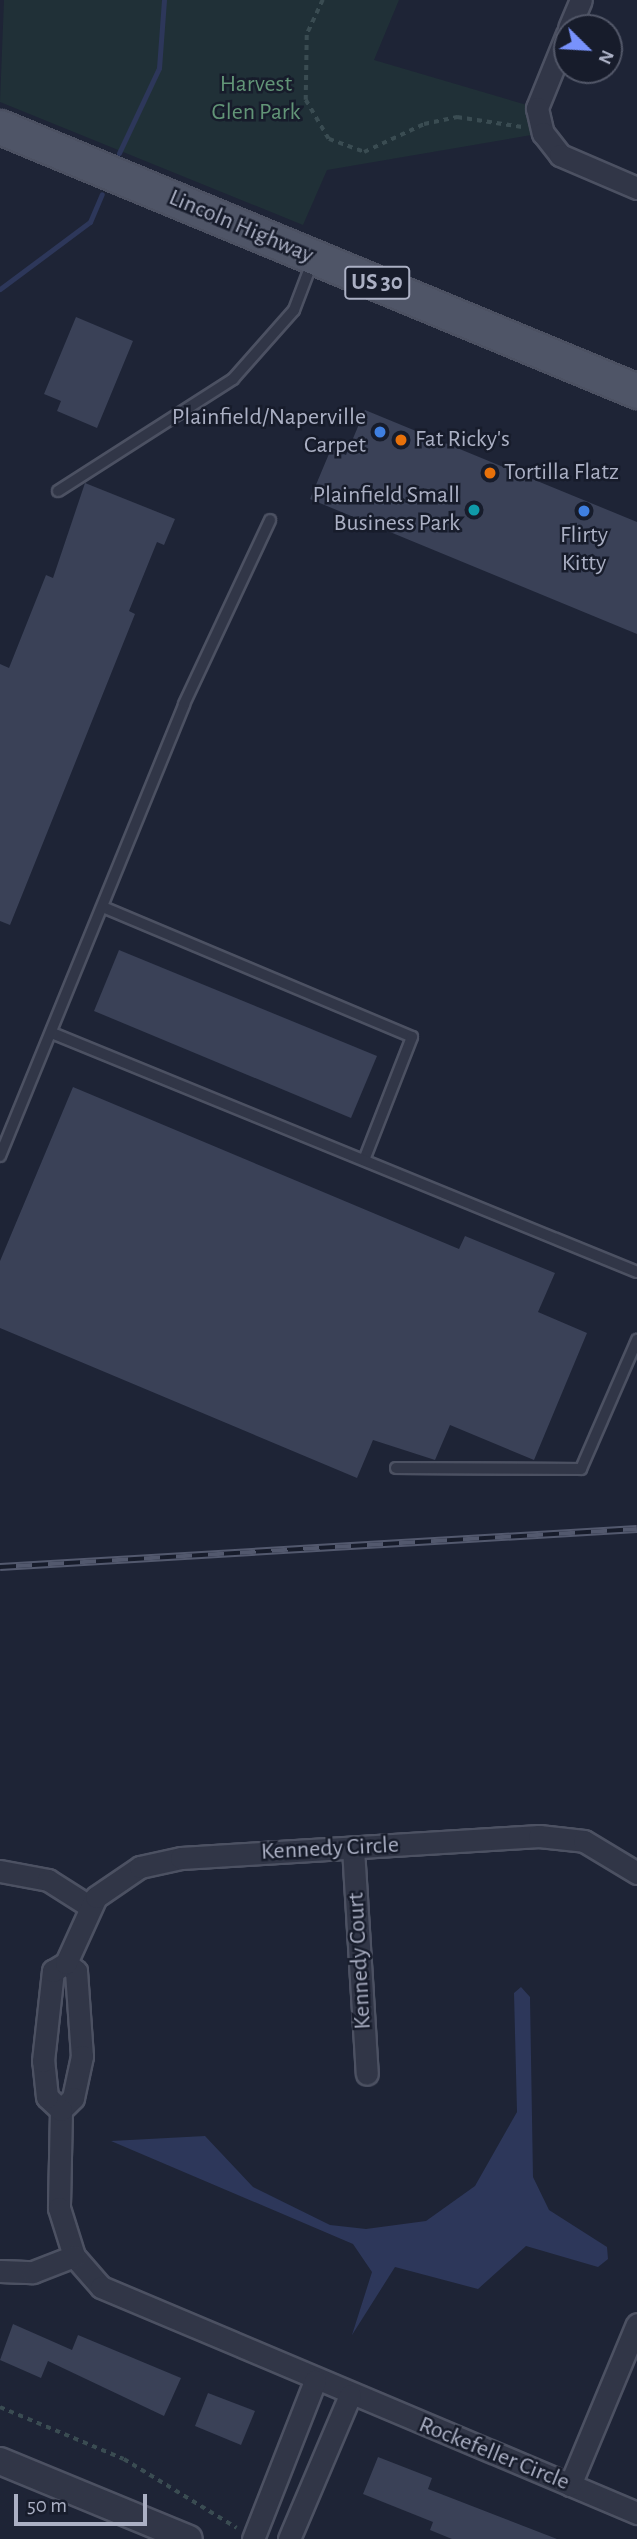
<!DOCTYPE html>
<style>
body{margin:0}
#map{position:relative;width:637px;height:2539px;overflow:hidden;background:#1e2436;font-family:"Alegreya Sans",sans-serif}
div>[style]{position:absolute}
.green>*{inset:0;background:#203037}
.water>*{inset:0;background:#2d375a}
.stream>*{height:5px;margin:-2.5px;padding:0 2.5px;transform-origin:2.5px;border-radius:2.5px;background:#2d375a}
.building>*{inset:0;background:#3a4157}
.path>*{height:3.5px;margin-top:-1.75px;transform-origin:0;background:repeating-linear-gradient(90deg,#3a4c52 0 5px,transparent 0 10px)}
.roads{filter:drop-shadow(2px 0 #4c5162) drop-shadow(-2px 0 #4c5162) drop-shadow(0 2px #4c5162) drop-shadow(0 -2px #4c5162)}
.service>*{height:10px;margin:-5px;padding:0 5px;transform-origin:5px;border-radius:5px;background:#313647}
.minor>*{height:21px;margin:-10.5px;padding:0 10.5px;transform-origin:10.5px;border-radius:10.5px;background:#313647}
.tertiary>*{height:26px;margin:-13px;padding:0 13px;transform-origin:13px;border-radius:13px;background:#313647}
.primary>*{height:33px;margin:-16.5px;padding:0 16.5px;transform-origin:16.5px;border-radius:16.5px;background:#4f5567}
.rail>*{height:8px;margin-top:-4px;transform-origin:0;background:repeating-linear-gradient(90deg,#171c2b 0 16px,#53596e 0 32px);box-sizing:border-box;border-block:2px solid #53596e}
.dots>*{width:19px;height:19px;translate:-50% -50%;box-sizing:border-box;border:4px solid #171c2b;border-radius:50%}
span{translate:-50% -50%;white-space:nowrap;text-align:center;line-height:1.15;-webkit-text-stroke:5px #171c2b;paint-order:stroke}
.shield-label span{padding:2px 5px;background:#171c2b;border:2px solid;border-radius:5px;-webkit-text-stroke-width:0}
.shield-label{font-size:23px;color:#abb0c4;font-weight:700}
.park-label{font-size:24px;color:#629577}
.street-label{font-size:24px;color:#abb0c4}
.poi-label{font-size:24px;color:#abb0c4}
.right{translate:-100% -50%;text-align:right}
.left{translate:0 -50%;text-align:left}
.north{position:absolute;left:553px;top:14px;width:70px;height:70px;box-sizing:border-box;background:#171c2b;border:2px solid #525768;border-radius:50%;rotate:114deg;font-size:19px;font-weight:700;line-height:28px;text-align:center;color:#abb0c4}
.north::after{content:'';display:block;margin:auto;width:24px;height:32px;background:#7892fc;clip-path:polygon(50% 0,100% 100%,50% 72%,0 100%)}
.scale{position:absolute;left:14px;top:2494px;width:133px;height:32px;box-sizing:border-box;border:4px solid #abb0c4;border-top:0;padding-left:9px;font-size:21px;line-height:24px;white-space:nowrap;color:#abb0c4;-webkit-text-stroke:5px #171c2b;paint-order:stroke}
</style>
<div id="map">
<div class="green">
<div style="clip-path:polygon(4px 0,399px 0,374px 60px,537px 108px,543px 133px,327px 170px,303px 225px,0 102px)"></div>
</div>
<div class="water">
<div style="clip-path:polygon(521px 1987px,530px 1997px,533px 2177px,549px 2210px,607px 2247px,608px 2259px,598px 2267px,526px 2246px,478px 2289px,395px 2267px,352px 2335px,372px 2272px,353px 2244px,111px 2141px,205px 2136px,253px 2187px,330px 2225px,366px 2229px,426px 2221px,475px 2186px,517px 2112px,514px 1993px)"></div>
</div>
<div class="stream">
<div style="left:119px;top:153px;width:94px;rotate:-64.8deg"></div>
<div style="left:159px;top:68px;width:68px;rotate:-85.8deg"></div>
<div style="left:0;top:289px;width:112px;rotate:-36.7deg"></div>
<div style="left:90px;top:222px;width:30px;rotate:-67deg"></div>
</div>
<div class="building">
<div style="clip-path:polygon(76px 317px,133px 341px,97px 428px,57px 411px,61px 401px,44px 394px)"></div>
<div style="clip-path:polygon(365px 410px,637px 522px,637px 634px,310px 499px,331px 449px,346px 455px)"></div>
<div style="clip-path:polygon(85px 483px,175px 519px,164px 545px,157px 542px,129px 611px,135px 614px,10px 925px,0 921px,0 664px,9px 668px,46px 575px,53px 578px)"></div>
<div style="clip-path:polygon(119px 950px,377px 1056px,351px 1118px,94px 1011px)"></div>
<div style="clip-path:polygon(73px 1087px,459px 1249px,465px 1236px,555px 1273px,538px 1312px,587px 1333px,534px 1460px,450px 1425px,435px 1460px,373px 1440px,357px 1478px,0 1328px,0 1261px)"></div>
<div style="clip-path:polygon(13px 2324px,72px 2350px,78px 2335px,181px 2378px,164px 2416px,48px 2361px,41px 2378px,0 2360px)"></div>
<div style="clip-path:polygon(208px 2393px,255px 2411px,241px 2445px,195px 2426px)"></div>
<div style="clip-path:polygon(378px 2457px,432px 2478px,428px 2489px,557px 2539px,452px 2539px,430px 2530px,433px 2522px,363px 2494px)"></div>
</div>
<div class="path">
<div style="left:323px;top:0;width:38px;rotate:115deg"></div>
<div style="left:307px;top:35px;width:65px;rotate:90.9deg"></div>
<div style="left:306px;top:100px;width:45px;rotate:59.5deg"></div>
<div style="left:329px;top:139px;width:37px;rotate:20deg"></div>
<div style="left:364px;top:152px;width:66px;rotate:-25deg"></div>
<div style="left:424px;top:124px;width:34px;rotate:-12deg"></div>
<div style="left:457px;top:117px;width:66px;rotate:8.7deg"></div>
<div style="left:0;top:2407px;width:134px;rotate:22.8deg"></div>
<div style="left:124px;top:2459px;width:132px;rotate:31.4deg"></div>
</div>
<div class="roads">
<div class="service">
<div style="left:58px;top:491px;width:208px;rotate:-32.6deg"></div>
<div style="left:233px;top:379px;width:92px;rotate:-48.5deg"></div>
<div style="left:294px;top:310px;width:53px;rotate:-69.2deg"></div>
<div style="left:103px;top:907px;width:335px;rotate:22.8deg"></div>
<div style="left:412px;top:1037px;width:132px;rotate:111.3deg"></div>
<div style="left:52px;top:1033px;width:632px;rotate:22.22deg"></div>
<div style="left:0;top:1156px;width:488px;rotate:-67.8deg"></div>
<div style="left:184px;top:704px;width:203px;rotate:-64.9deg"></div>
<div style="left:396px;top:1468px;width:185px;rotate:0.3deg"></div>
<div style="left:581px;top:1469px;width:141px;rotate:-66.5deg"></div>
</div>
<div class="minor">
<div style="left:569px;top:28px;width:30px;rotate:-67deg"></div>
<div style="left:567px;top:34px;width:80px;rotate:112.1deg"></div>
<div style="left:537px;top:108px;width:26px;rotate:77deg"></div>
<div style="left:543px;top:133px;width:28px;rotate:52deg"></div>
<div style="left:560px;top:155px;width:84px;rotate:23.2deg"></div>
<div style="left:353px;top:1848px;width:226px;rotate:86.5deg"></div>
<div style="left:0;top:1871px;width:49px;rotate:10.6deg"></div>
<div style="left:48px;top:1880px;width:49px;rotate:32.4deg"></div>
<div style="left:66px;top:1963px;width:13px;rotate:39deg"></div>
<div style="left:76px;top:1971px;width:85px;rotate:86deg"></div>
<div style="left:82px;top:2056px;width:43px;rotate:102.1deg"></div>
<div style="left:73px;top:2098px;width:17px;rotate:135deg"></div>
<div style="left:61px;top:2110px;width:98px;rotate:91.2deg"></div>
<div style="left:59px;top:2208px;width:50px;rotate:72.6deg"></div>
<div style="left:74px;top:2256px;width:41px;rotate:48.9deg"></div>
<div style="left:101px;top:2287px;width:582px;rotate:22.86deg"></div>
<div style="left:61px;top:2110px;width:19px;rotate:-137deg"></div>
<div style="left:47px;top:2097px;width:36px;rotate:-96deg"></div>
<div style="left:43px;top:2061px;width:91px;rotate:-83.7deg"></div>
<div style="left:53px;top:1971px;width:15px;rotate:-32deg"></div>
<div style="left:66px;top:1963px;width:72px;rotate:-65.6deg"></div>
<div style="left:96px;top:1897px;width:53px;rotate:-34.3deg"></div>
<div style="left:140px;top:1867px;width:42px;rotate:-12.4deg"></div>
<div style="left:181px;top:1858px;width:359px;rotate:-3.5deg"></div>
<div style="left:539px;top:1836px;width:45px;rotate:6.3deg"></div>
<div style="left:584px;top:1841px;width:62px;rotate:31.1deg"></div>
<div style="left:0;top:2271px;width:33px;rotate:2deg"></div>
<div style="left:33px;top:2272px;width:44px;rotate:-21.3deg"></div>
<div style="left:570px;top:2485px;width:174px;rotate:-67.4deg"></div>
<div style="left:253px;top:2539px;width:170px;rotate:-68.6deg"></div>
<div style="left:289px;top:2539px;width:156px;rotate:-67deg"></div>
</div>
<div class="tertiary">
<div style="left:0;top:2461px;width:204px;rotate:22.4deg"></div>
</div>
<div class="primary">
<div style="left:0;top:127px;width:690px;rotate:22.51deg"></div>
</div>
</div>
<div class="rail">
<div style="left:0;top:1567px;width:638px;rotate:-3.41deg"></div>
</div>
<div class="dots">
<div style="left:380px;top:432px;background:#3f7fe0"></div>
<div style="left:401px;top:440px;background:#e8710a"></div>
<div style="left:490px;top:473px;background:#e8710a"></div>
<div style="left:474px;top:510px;background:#0f9aa8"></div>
<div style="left:584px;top:511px;background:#3f7fe0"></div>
</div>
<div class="shield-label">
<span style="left:377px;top:283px">US 30</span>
</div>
<div class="park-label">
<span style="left:256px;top:99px">Harvest<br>Glen Park</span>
</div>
<div class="street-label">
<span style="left:241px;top:227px;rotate:23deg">Lincoln Highway</span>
<span style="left:330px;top:1849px;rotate:-3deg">Kennedy Circle</span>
<span style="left:360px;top:1961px;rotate:-93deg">Kennedy Court</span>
<span style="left:494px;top:2454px;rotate:22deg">Rockefeller Circle</span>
</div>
<div class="poi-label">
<span class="right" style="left:366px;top:432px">Plainfield/Naperville<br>Carpet</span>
<span class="left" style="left:415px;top:440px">Fat Ricky's</span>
<span class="left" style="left:504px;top:473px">Tortilla Flatz</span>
<span class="right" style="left:460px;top:510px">Plainfield Small<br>Business Park</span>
<span style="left:584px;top:550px">Flirty<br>Kitty</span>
</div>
<div class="north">N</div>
<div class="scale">50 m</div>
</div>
